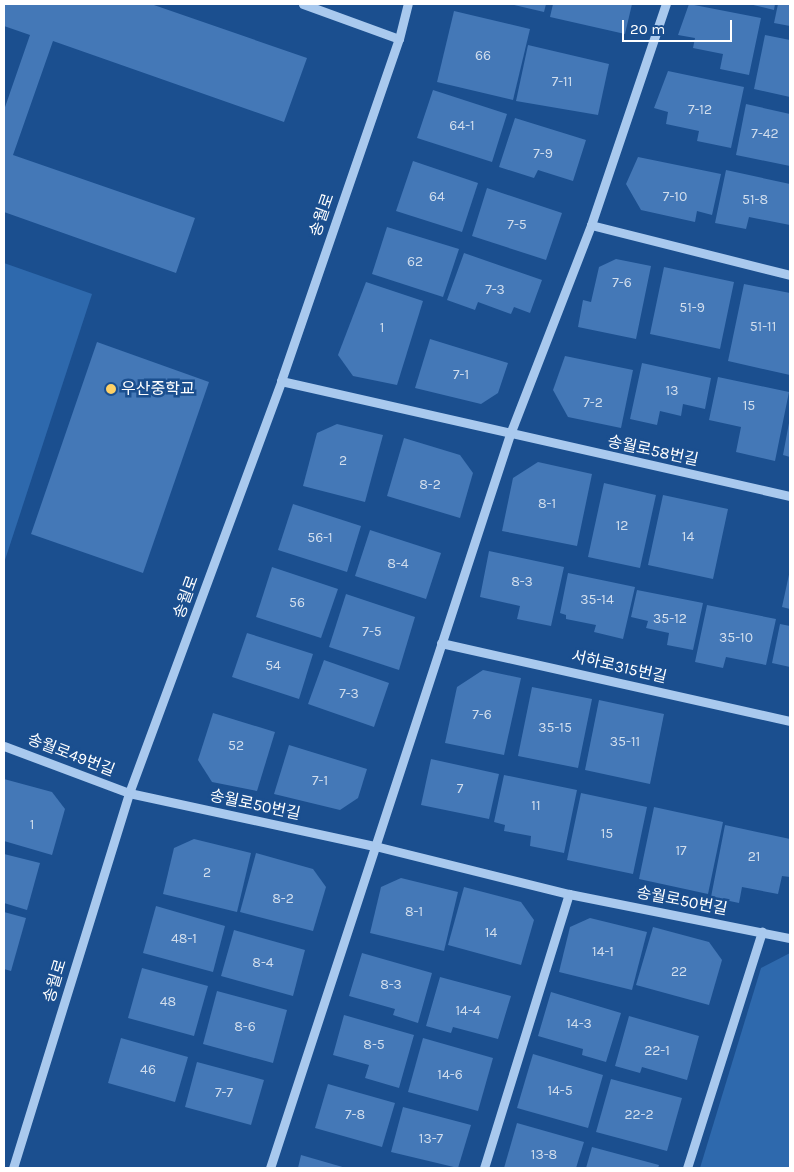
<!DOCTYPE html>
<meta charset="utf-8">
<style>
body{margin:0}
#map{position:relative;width:794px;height:1172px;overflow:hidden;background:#1b4f8f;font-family:Karla,"Noto Sans KR",sans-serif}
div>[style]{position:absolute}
.green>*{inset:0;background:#2e69ad}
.building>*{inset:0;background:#4478b7}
.minor>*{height:9px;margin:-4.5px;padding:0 4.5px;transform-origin:4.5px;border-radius:4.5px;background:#a9c9ee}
.dots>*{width:14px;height:14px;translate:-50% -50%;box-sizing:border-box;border:2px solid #1b4f8f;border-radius:50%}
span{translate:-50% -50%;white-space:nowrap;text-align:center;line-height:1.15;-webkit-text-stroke:5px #1b4f8f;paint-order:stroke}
.number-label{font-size:14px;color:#d0dded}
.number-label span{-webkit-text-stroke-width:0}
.street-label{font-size:16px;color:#fff}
.poi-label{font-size:16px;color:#fff}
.left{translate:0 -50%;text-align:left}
.frame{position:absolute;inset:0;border:5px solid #fff;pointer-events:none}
.scale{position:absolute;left:622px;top:20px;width:110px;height:22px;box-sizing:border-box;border:2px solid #fff;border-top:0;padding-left:6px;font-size:15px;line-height:18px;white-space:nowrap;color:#fff;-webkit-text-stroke:4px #1b4f8f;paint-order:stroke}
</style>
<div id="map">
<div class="green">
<div style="clip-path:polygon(4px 263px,92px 294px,4px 563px)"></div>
<div style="clip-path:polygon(790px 953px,790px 1168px,700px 1168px,761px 968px)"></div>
</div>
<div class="building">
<div style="clip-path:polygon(4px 4px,151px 4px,307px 58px,284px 122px,53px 41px,13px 155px,195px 218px,176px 273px,4px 212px,4px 110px,30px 35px,4px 26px)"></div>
<div style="clip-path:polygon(510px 4px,546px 4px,544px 12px)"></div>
<div style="clip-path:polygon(553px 4px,632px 4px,625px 34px,550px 17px)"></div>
<div style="clip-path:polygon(689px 4px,761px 18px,749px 75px,720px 69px,723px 54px,693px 48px,695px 38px,678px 35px)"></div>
<div style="clip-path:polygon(749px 4px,775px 4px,774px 10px)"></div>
<div style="clip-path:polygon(778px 4px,790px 4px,790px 26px,774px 23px)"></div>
<div style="clip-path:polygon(454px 11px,530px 29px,513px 100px,437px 82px)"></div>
<div style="clip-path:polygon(765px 35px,790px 40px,790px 97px,754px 89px)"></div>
<div style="clip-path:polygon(528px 45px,609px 64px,598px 115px,516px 101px)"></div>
<div style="clip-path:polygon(668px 71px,744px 87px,731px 148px,697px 141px,699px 131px,666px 124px,668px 112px,654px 108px)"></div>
<div style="clip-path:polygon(433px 90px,507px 114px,492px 162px,417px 138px)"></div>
<div style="clip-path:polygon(746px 104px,790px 114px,790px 166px,736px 155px)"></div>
<div style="clip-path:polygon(515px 118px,586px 140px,573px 181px,538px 170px,534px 178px,499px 167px)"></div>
<div style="clip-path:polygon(638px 157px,721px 174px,712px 215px,697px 211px,695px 222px,641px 210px,626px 184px)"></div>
<div style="clip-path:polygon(413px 161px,478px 183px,462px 232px,396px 211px)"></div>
<div style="clip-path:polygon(726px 170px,790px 184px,790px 225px,749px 217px,746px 229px,715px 223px)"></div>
<div style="clip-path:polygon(487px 188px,562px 213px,546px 260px,472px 236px)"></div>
<div style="clip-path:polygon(387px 227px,459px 249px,443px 297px,372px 274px)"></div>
<div style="clip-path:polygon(464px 253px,542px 280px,530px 313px,514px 307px,511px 314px,478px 302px,475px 310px,447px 300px)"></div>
<div style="clip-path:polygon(616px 259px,651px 266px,636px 339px,578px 327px,583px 300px,591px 302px,599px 267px)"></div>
<div style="clip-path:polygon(664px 267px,734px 282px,720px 349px,650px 334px)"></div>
<div style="clip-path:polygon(366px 282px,423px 301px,397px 385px,353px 376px,338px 355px)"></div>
<div style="clip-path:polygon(744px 284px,790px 293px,790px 375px,728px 361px)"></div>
<div style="clip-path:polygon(430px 339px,508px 363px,498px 393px,481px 404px,415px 388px)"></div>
<div style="clip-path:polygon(97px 342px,209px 382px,143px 573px,31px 534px)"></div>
<div style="clip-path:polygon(565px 356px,633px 370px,621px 428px,568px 417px,553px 390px)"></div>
<div style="clip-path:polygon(642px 363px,711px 378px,705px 409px,683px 404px,681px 416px,660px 411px,657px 425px,630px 419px)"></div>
<div style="clip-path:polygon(718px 377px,789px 392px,775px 461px,736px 452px,741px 427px,709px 420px)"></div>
<div style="clip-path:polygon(789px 423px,790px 423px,790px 457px,783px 455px)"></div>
<div style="clip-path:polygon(337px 424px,383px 435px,365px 502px,303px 486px,317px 433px)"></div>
<div style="clip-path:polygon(404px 438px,460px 455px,473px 473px,460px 518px,387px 496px)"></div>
<div style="clip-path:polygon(538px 462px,592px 474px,577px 546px,502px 531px,513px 478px)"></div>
<div style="clip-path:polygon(604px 483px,656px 495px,640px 568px,588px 557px)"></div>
<div style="clip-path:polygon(663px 495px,728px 509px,713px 579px,648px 565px)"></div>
<div style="clip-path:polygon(293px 504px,361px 526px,347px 572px,278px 550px)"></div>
<div style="clip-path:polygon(370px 530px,441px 553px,426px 599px,355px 576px)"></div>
<div style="clip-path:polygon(489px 551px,564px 567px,551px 626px,517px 619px,520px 606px,480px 597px)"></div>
<div style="clip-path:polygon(272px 567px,338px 589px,321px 638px,256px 617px)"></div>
<div style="clip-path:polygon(790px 570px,790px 609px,782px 607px)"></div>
<div style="clip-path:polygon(568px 573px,635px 587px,623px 639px,594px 632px,596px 625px,566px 619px,566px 615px,560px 613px)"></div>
<div style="clip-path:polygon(637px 590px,703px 603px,693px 650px,667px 645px,669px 633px,646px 628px,648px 621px,631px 617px)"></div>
<div style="clip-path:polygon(346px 594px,415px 617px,399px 670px,329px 647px)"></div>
<div style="clip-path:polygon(707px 605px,776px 619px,766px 665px,726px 657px,723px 668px,695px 662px)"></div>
<div style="clip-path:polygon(780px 624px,790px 626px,790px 667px,772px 663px)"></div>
<div style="clip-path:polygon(247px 633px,313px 654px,299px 699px,232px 677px)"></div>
<div style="clip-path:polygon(324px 660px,389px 683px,374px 727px,308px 704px)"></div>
<div style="clip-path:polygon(483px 670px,521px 678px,504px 755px,445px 743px,457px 687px)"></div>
<div style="clip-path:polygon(532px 687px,592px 699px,578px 768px,518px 756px)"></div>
<div style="clip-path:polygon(599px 700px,664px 714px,650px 784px,585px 770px)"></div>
<div style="clip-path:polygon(213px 713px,275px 732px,257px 791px,212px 782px,198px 760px)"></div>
<div style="clip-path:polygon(289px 745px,367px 769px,358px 798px,340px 810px,274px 794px)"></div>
<div style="clip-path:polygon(431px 759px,499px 774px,489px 819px,421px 805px)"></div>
<div style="clip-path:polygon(504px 775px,577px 790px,564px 853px,530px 846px,531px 836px,504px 831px,505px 825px,494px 822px)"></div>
<div style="clip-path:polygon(4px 779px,52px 792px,65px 809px,52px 855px,4px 841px)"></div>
<div style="clip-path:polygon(581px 793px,647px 807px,633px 874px,567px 860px)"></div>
<div style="clip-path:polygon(654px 807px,723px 822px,708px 894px,639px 879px)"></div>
<div style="clip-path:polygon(725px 825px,790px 839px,790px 877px,782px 876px,778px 894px,742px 887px,739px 903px,711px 897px)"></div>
<div style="clip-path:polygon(194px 839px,251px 853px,237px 912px,163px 894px,174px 848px)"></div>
<div style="clip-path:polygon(256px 853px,313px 869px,326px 887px,313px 931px,240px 912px)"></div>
<div style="clip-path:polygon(4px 854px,40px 863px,27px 910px,4px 903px)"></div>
<div style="clip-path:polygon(401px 878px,458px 892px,444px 951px,370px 933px,381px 887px)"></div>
<div style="clip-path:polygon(464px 887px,521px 902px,534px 920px,521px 965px,448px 945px)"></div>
<div style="clip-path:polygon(156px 906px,225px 926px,213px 972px,143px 953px)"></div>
<div style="clip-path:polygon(4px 912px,26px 918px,11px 971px,4px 969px)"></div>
<div style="clip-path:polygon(590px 918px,647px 932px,632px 990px,559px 972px,570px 927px)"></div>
<div style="clip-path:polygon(653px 927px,709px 942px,722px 960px,709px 1005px,636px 985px)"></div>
<div style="clip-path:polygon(234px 930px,305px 950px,293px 996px,221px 976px)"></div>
<div style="clip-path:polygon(362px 953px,432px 973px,418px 1023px,393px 1015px,395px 1009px,349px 996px)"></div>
<div style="clip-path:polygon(142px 968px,208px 986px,194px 1036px,128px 1018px)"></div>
<div style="clip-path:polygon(440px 977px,511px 996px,498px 1039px,453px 1027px,451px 1033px,426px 1026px)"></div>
<div style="clip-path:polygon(217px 991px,287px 1010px,273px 1063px,203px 1044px)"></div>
<div style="clip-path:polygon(551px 992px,621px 1013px,606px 1062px,582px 1055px,583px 1049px,538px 1036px)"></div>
<div style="clip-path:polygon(344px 1015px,414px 1035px,399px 1088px,365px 1078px,369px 1065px,333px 1055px)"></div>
<div style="clip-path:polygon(629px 1016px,699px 1036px,687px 1080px,642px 1067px,640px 1073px,615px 1066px)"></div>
<div style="clip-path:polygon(121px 1038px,188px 1057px,175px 1102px,108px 1083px)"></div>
<div style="clip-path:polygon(423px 1038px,493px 1058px,478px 1111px,408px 1092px)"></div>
<div style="clip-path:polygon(533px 1054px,603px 1075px,588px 1128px,517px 1108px)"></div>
<div style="clip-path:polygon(197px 1062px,264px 1080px,251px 1125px,185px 1107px)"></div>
<div style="clip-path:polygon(611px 1079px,682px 1098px,667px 1151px,596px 1132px)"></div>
<div style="clip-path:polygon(328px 1084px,395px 1103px,382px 1147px,315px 1128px)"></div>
<div style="clip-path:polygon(403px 1107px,471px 1125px,458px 1168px,391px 1152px)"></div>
<div style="clip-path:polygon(517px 1123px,584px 1142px,576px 1168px,504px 1168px)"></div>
<div style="clip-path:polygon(592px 1147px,659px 1165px,658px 1168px,586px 1168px)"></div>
<div style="clip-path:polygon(301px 1155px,346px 1168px,298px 1168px)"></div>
</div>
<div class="minor">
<div style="left:303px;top:4px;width:102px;rotate:20deg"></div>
<div style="left:591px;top:225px;width:205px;rotate:14.1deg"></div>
<div style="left:281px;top:381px;width:522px;rotate:12.73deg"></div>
<div style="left:441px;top:643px;width:358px;rotate:12.6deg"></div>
<div style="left:4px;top:746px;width:134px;rotate:20.6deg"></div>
<div style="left:129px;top:793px;width:252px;rotate:12.2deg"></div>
<div style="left:375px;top:846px;width:200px;rotate:13.9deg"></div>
<div style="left:569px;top:894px;width:225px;rotate:11.3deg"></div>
<div style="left:13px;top:1168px;width:393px;rotate:-72.8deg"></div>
<div style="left:129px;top:793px;width:439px;rotate:-69.7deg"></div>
<div style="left:281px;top:381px;width:362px;rotate:-71deg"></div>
<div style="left:399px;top:39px;width:36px;rotate:-76deg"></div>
<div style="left:270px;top:1168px;width:772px;rotate:-71.89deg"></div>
<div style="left:510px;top:434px;width:224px;rotate:-68.8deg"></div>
<div style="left:591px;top:225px;width:233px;rotate:-71.3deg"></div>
<div style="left:484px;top:1168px;width:287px;rotate:-72.8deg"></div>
<div style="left:687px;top:1168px;width:248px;rotate:-72.4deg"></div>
</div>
<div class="dots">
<div style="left:111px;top:389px;background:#ffd166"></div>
</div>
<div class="number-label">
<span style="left:483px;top:56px">66</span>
<span style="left:562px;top:82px">7-11</span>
<span style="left:700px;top:110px">7-12</span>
<span style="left:462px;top:126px">64-1</span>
<span style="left:765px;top:134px">7-42</span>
<span style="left:543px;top:154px">7-9</span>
<span style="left:437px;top:197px">64</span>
<span style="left:675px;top:197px">7-10</span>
<span style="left:755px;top:200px">51-8</span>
<span style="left:517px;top:225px">7-5</span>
<span style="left:415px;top:262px">62</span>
<span style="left:622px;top:283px">7-6</span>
<span style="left:495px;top:290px">7-3</span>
<span style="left:692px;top:308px">51-9</span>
<span style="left:763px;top:327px">51-11</span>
<span style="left:382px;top:328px">1</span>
<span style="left:461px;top:375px">7-1</span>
<span style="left:672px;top:391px">13</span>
<span style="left:593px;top:403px">7-2</span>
<span style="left:749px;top:406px">15</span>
<span style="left:343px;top:461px">2</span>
<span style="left:430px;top:485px">8-2</span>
<span style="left:547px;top:504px">8-1</span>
<span style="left:622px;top:526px">12</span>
<span style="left:688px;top:537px">14</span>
<span style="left:320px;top:538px">56-1</span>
<span style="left:398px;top:564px">8-4</span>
<span style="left:522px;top:582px">8-3</span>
<span style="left:597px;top:600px">35-14</span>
<span style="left:297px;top:603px">56</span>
<span style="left:670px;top:619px">35-12</span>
<span style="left:372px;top:632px">7-5</span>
<span style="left:736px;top:638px">35-10</span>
<span style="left:273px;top:666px">54</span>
<span style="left:349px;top:694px">7-3</span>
<span style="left:482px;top:715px">7-6</span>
<span style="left:555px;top:728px">35-15</span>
<span style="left:625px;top:742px">35-11</span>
<span style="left:236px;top:746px">52</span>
<span style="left:320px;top:781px">7-1</span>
<span style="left:460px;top:789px">7</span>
<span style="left:536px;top:806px">11</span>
<span style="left:32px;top:825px">1</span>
<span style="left:607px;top:834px">15</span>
<span style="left:681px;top:851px">17</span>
<span style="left:754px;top:857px">21</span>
<span style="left:207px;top:873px">2</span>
<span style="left:283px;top:899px">8-2</span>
<span style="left:414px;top:912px">8-1</span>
<span style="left:491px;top:933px">14</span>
<span style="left:184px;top:939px">48-1</span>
<span style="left:603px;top:952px">14-1</span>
<span style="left:263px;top:963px">8-4</span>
<span style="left:679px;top:972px">22</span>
<span style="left:391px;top:985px">8-3</span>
<span style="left:168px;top:1002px">48</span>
<span style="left:468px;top:1011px">14-4</span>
<span style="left:579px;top:1024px">14-3</span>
<span style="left:245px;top:1027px">8-6</span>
<span style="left:374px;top:1045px">8-5</span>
<span style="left:657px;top:1051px">22-1</span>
<span style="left:148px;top:1070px">46</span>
<span style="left:450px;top:1075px">14-6</span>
<span style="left:560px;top:1091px">14-5</span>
<span style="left:224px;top:1093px">7-7</span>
<span style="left:355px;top:1115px">7-8</span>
<span style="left:639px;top:1115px">22-2</span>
<span style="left:431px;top:1139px">13-7</span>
<span style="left:544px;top:1155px">13-8</span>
</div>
<div class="street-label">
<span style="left:322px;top:215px;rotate:-71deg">송월로</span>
<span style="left:653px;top:451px;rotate:12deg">송월로58번길</span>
<span style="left:186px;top:597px;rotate:-70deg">송월로</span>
<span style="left:619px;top:667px;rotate:13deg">서하로315번길</span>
<span style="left:71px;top:755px;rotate:21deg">송월로49번길</span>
<span style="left:255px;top:805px;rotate:12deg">송월로50번길</span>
<span style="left:682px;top:901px;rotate:11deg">송월로50번길</span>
<span style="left:55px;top:981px;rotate:-73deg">송월로</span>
</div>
<div class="poi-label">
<span class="left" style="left:121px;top:389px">우산중학교</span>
</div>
<div class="frame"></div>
<div class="scale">20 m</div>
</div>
